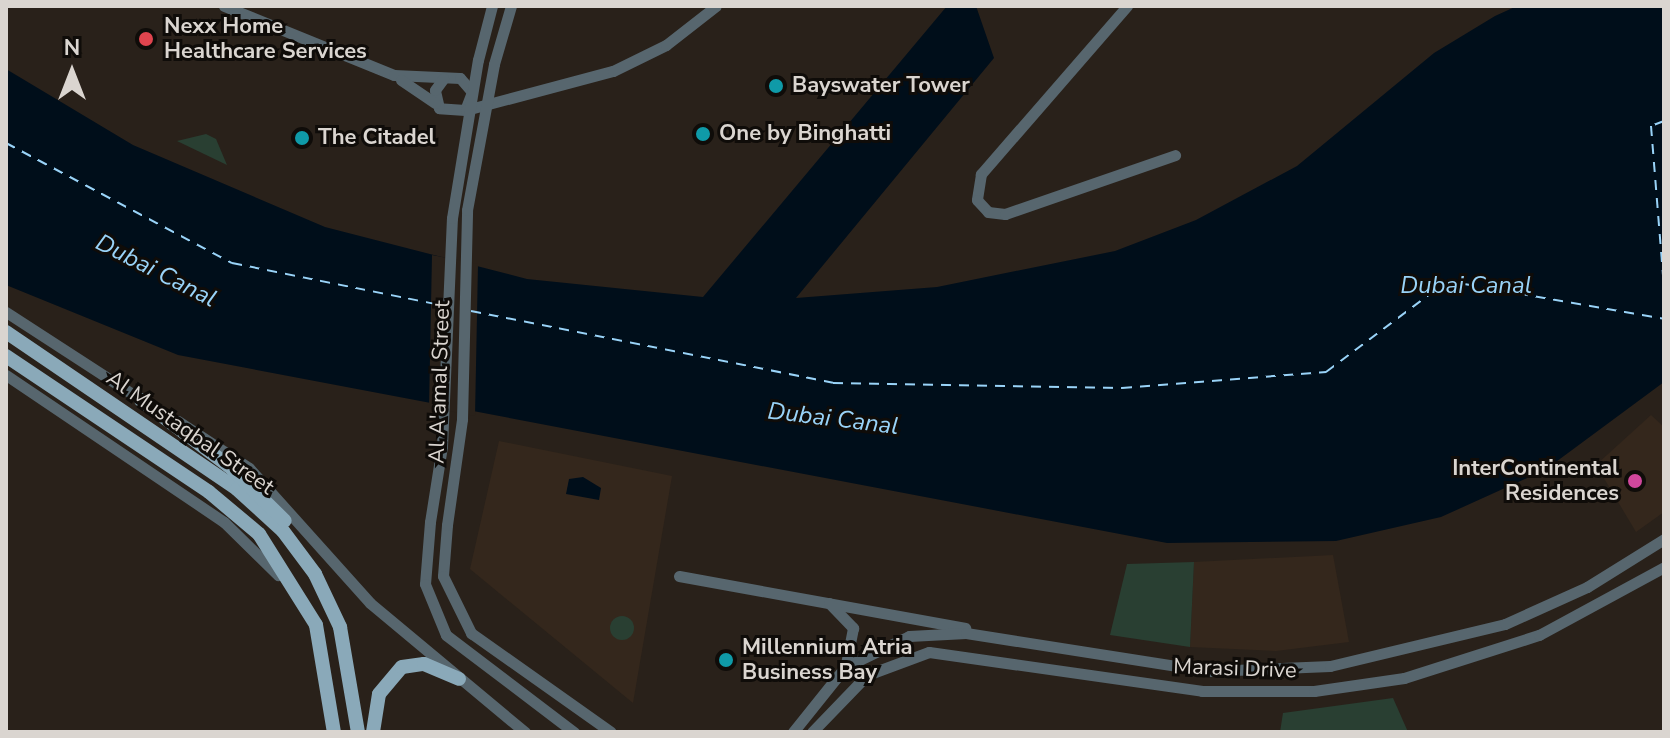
<!DOCTYPE html>
<style>
body{margin:0}
#map{position:relative;width:1670px;height:738px;overflow:hidden;background:#29211a;font-family:"Nunito Sans",sans-serif}
div>[style]{position:absolute}
.built>*{inset:0;background:#34271c}
.green>*{inset:0;background:#293f32}
.round{border-radius:50%}
.water>*{inset:0;background:#000e1a}
.pier>*{inset:0;background:#29211a}
.ferry>*{height:2px;margin-top:-1px;transform-origin:0;background:repeating-linear-gradient(90deg,#99d3f8 0 10px,transparent 0 18px)}
.minor>*{height:11px;margin:-5.5px;padding:0 5.5px;transform-origin:5.5px;border-radius:5.5px;background:#57666e}
.major>*{height:14px;margin:-7px;padding:0 7px;transform-origin:7px;border-radius:7px;background:#8aa9b9}
.minor-bridge>*{height:11px;margin:-5.5px;padding:0 5.5px;transform-origin:5.5px;border-radius:5.5px;background:#57666e}
.dots>*{width:22px;height:22px;translate:-50% -50%;box-sizing:border-box;border:4px solid #0f0c09;border-radius:50%}
span{translate:-50% -50%;white-space:nowrap;text-align:center;line-height:1.15;-webkit-text-stroke:6px #0f0c09;paint-order:stroke}
.poi-label{font-size:22px;color:#dad5d0;font-weight:700}
.left{translate:0 -50%;text-align:left}
.right{translate:-100% -50%;text-align:right}
.street-label{font-size:22px;color:#dad5d0}
.water-label{font-size:24px;color:#99d3f8;font-style:italic}
.frame{position:absolute;inset:0;border:8px solid #dad5d0;pointer-events:none}
.north{position:absolute;left:32px;top:32px;width:80px;height:80px;-webkit-text-stroke:6px #0f0c09;paint-order:stroke;rotate:0deg;font-size:22px;font-weight:700;line-height:32px;text-align:center;color:#dad5d0}
.north::after{content:'';display:block;margin:auto;width:28px;height:36px;background:#dad5d0;clip-path:polygon(50% 0,100% 100%,50% 72%,0 100%)}
</style>
<div id="map">
<div class="built">
<div style="clip-path:polygon(1651px 415px,1664px 427px,1664px 512px,1636px 532px,1596px 465px)"></div>
<div style="clip-path:polygon(499px 441px,672px 476px,633px 703px,470px 569px)"></div>
<div style="clip-path:polygon(1333px 555px,1349px 642px,1276px 651px,1190px 647px,1194px 562px)"></div>
</div>
<div class="green">
<div style="clip-path:polygon(206px 134px,216px 139px,227px 165px,177px 141px)"></div>
<div style="clip-path:polygon(1194px 562px,1190px 647px,1110px 635px,1127px 564px)"></div>
<div class="round" style="left:610px;top:616px;width:24px;height:24px"></div>
<div style="clip-path:polygon(1393px 698px,1408px 732px,1280px 732px,1283px 713px)"></div>
</div>
<div class="water">
<div style="clip-path:polygon(947px 6px,976px 6px,994px 58px,796px 298px,937px 287px,1115px 251px,1196px 220px,1297px 166px,1434px 53px,1495px 16px,1517px 6px,1664px 6px,1664px 382px,1545px 470px,1441px 517px,1336px 541px,1167px 543px,178px 355px,6px 285px,6px 69px,133px 145px,325px 227px,527px 279px,703px 297px)"></div>
<div style="clip-path:polygon(583px 477px,601px 488px,599px 500px,566px 494px,569px 479px)"></div>
</div>
<div class="pier">
<div style="clip-path:polygon(432px 255px,478px 264px,475px 416px,429px 407px)"></div>
</div>
<div class="ferry">
<div style="left:1664px;top:121px;width:14px;rotate:159deg"></div>
<div style="left:1651px;top:126px;width:162px;rotate:85.4deg"></div>
<div style="left:6px;top:143px;width:256px;rotate:28deg"></div>
<div style="left:232px;top:263px;width:217px;rotate:11.4deg"></div>
<div style="left:471px;top:311px;width:369px;rotate:11.2deg"></div>
<div style="left:833px;top:383px;width:289px;rotate:1deg"></div>
<div style="left:1122px;top:388px;width:205px;rotate:-4.5deg"></div>
<div style="left:1326px;top:372px;width:151px;rotate:-36.9deg"></div>
<div style="left:1447px;top:281px;width:220px;rotate:9.9deg"></div>
</div>
<div class="minor">
<div style="left:224px;top:6px;width:183px;rotate:22.1deg"></div>
<div style="left:394px;top:75px;width:66px;rotate:2.6deg"></div>
<div style="left:460px;top:78px;width:18px;rotate:49deg"></div>
<div style="left:472px;top:92px;width:19px;rotate:111deg"></div>
<div style="left:465px;top:110px;width:26px;rotate:-176deg"></div>
<div style="left:439px;top:108px;width:18px;rotate:-103deg"></div>
<div style="left:435px;top:90px;width:14px;rotate:-54deg"></div>
<div style="left:1127px;top:6px;width:223px;rotate:131deg"></div>
<div style="left:981px;top:174px;width:26px;rotate:99deg"></div>
<div style="left:977px;top:200px;width:16px;rotate:47deg"></div>
<div style="left:988px;top:212px;width:17px;rotate:7deg"></div>
<div style="left:1005px;top:214px;width:180px;rotate:-19.1deg"></div>
<div style="left:478px;top:60px;width:56px;rotate:-75.5deg"></div>
<div style="left:494px;top:64px;width:60px;rotate:-73.7deg"></div>
<div style="left:401px;top:80px;width:41px;rotate:34.1deg"></div>
<div style="left:466px;top:110px;width:152px;rotate:-14.9deg"></div>
<div style="left:613px;top:71px;width:59px;rotate:-26.1deg"></div>
<div style="left:666px;top:45px;width:63px;rotate:-38deg"></div>
<div style="left:6px;top:312px;width:167px;rotate:33deg"></div>
<div style="left:6px;top:375px;width:263px;rotate:34deg"></div>
<div style="left:224px;top:522px;width:76px;rotate:44.5deg"></div>
<div style="left:178px;top:421px;width:85px;rotate:33.5deg"></div>
<div style="left:249px;top:468px;width:181px;rotate:48.1deg"></div>
<div style="left:370px;top:603px;width:202px;rotate:39.8deg"></div>
<div style="left:430px;top:522px;width:62px;rotate:94.6deg"></div>
<div style="left:425px;top:584px;width:55px;rotate:67.6deg"></div>
<div style="left:446px;top:635px;width:161px;rotate:37.2deg"></div>
<div style="left:447px;top:525px;width:51px;rotate:94.5deg"></div>
<div style="left:443px;top:576px;width:64px;rotate:63.8deg"></div>
<div style="left:471px;top:633px;width:171px;rotate:35.3deg"></div>
<div style="left:679px;top:576px;width:291px;rotate:10.3deg"></div>
<div style="left:829px;top:603px;width:35px;rotate:46deg"></div>
<div style="left:853px;top:628px;width:38px;rotate:101deg"></div>
<div style="left:793px;top:732px;width:83px;rotate:-51.3deg"></div>
<div style="left:845px;top:667px;width:71px;rotate:-25.8deg"></div>
<div style="left:909px;top:636px;width:57px;rotate:-3deg"></div>
<div style="left:966px;top:633px;width:246px;rotate:8.9deg"></div>
<div style="left:1209px;top:671px;width:121px;rotate:-2.4deg"></div>
<div style="left:1330px;top:666px;width:180px;rotate:-13.5deg"></div>
<div style="left:1505px;top:624px;width:90px;rotate:-24.3deg"></div>
<div style="left:1587px;top:587px;width:91px;rotate:-31.9deg"></div>
<div style="left:812px;top:732px;width:79px;rotate:-46deg"></div>
<div style="left:867px;top:675px;width:66px;rotate:-20.4deg"></div>
<div style="left:929px;top:652px;width:276px;rotate:8.1deg"></div>
<div style="left:1202px;top:691px;width:112px"></div>
<div style="left:1314px;top:691px;width:91px;rotate:-8.2deg"></div>
<div style="left:1404px;top:678px;width:142px;rotate:-17.7deg"></div>
<div style="left:1539px;top:635px;width:142px;rotate:-28.5deg"></div>
</div>
<div class="major">
<div style="left:6px;top:332px;width:279px;rotate:34.2deg"></div>
<div style="left:237px;top:489px;width:62px;rotate:42.4deg"></div>
<div style="left:283px;top:531px;width:54px;rotate:53.3deg"></div>
<div style="left:315px;top:574px;width:59px;rotate:64.7deg"></div>
<div style="left:340px;top:627px;width:107px;rotate:80.3deg"></div>
<div style="left:6px;top:356px;width:244px;rotate:33.8deg"></div>
<div style="left:209px;top:492px;width:65px;rotate:40deg"></div>
<div style="left:259px;top:534px;width:107px;rotate:57.9deg"></div>
<div style="left:316px;top:625px;width:109px;rotate:80.5deg"></div>
<div style="left:141px;top:400px;width:110px;rotate:36.9deg"></div>
<div style="left:229px;top:466px;width:78px;rotate:44.5deg"></div>
<div style="left:373px;top:732px;width:38px;rotate:-81deg"></div>
<div style="left:379px;top:694px;width:35px;rotate:-50deg"></div>
<div style="left:402px;top:667px;width:22px;rotate:-8deg"></div>
<div style="left:424px;top:664px;width:38px;rotate:23deg"></div>
</div>
<div class="minor-bridge">
<div style="left:430px;top:522px;width:77px;rotate:-81deg"></div>
<div style="left:442px;top:446px;width:228px;rotate:-87.5deg"></div>
<div style="left:452px;top:218px;width:160px;rotate:-80.7deg"></div>
<div style="left:447px;top:525px;width:107px;rotate:-81.9deg"></div>
<div style="left:462px;top:419px;width:209px;rotate:-88.6deg"></div>
<div style="left:467px;top:210px;width:148px;rotate:-79.5deg"></div>
</div>
<div class="dots">
<div style="left:146px;top:39px;background:#e0444e"></div>
<div style="left:776px;top:86px;background:#0f9aa8"></div>
<div style="left:703px;top:134px;background:#0f9aa8"></div>
<div style="left:302px;top:138px;background:#0f9aa8"></div>
<div style="left:1635px;top:481px;background:#d1479c"></div>
<div style="left:726px;top:660px;background:#0f9aa8"></div>
</div>
<div class="poi-label">
<span class="left" style="left:164px;top:39px">Nexx Home<br>Healthcare Services</span>
<span class="left" style="left:792px;top:86px">Bayswater Tower</span>
<span class="left" style="left:719px;top:134px">One by Binghatti</span>
<span class="left" style="left:318px;top:138px">The Citadel</span>
<span class="right" style="left:1619px;top:481px">InterContinental<br>Residences</span>
<span class="left" style="left:742px;top:660px">Millennium Atria<br>Business Bay</span>
</div>
<div class="street-label">
<span style="left:440px;top:382px;rotate:-88deg">Al A'amal Street</span>
<span style="left:190px;top:433px;rotate:35deg">Al Mustaqbal Street</span>
<span style="left:1235px;top:669px;rotate:2deg">Marasi Drive</span>
</div>
<div class="water-label">
<span style="left:156px;top:271px;rotate:27deg">Dubai Canal</span>
<span style="left:1466px;top:286px">Dubai Canal</span>
<span style="left:833px;top:419px;rotate:7deg">Dubai Canal</span>
</div>
<div class="frame"></div>
<div class="north">N</div>
</div>
